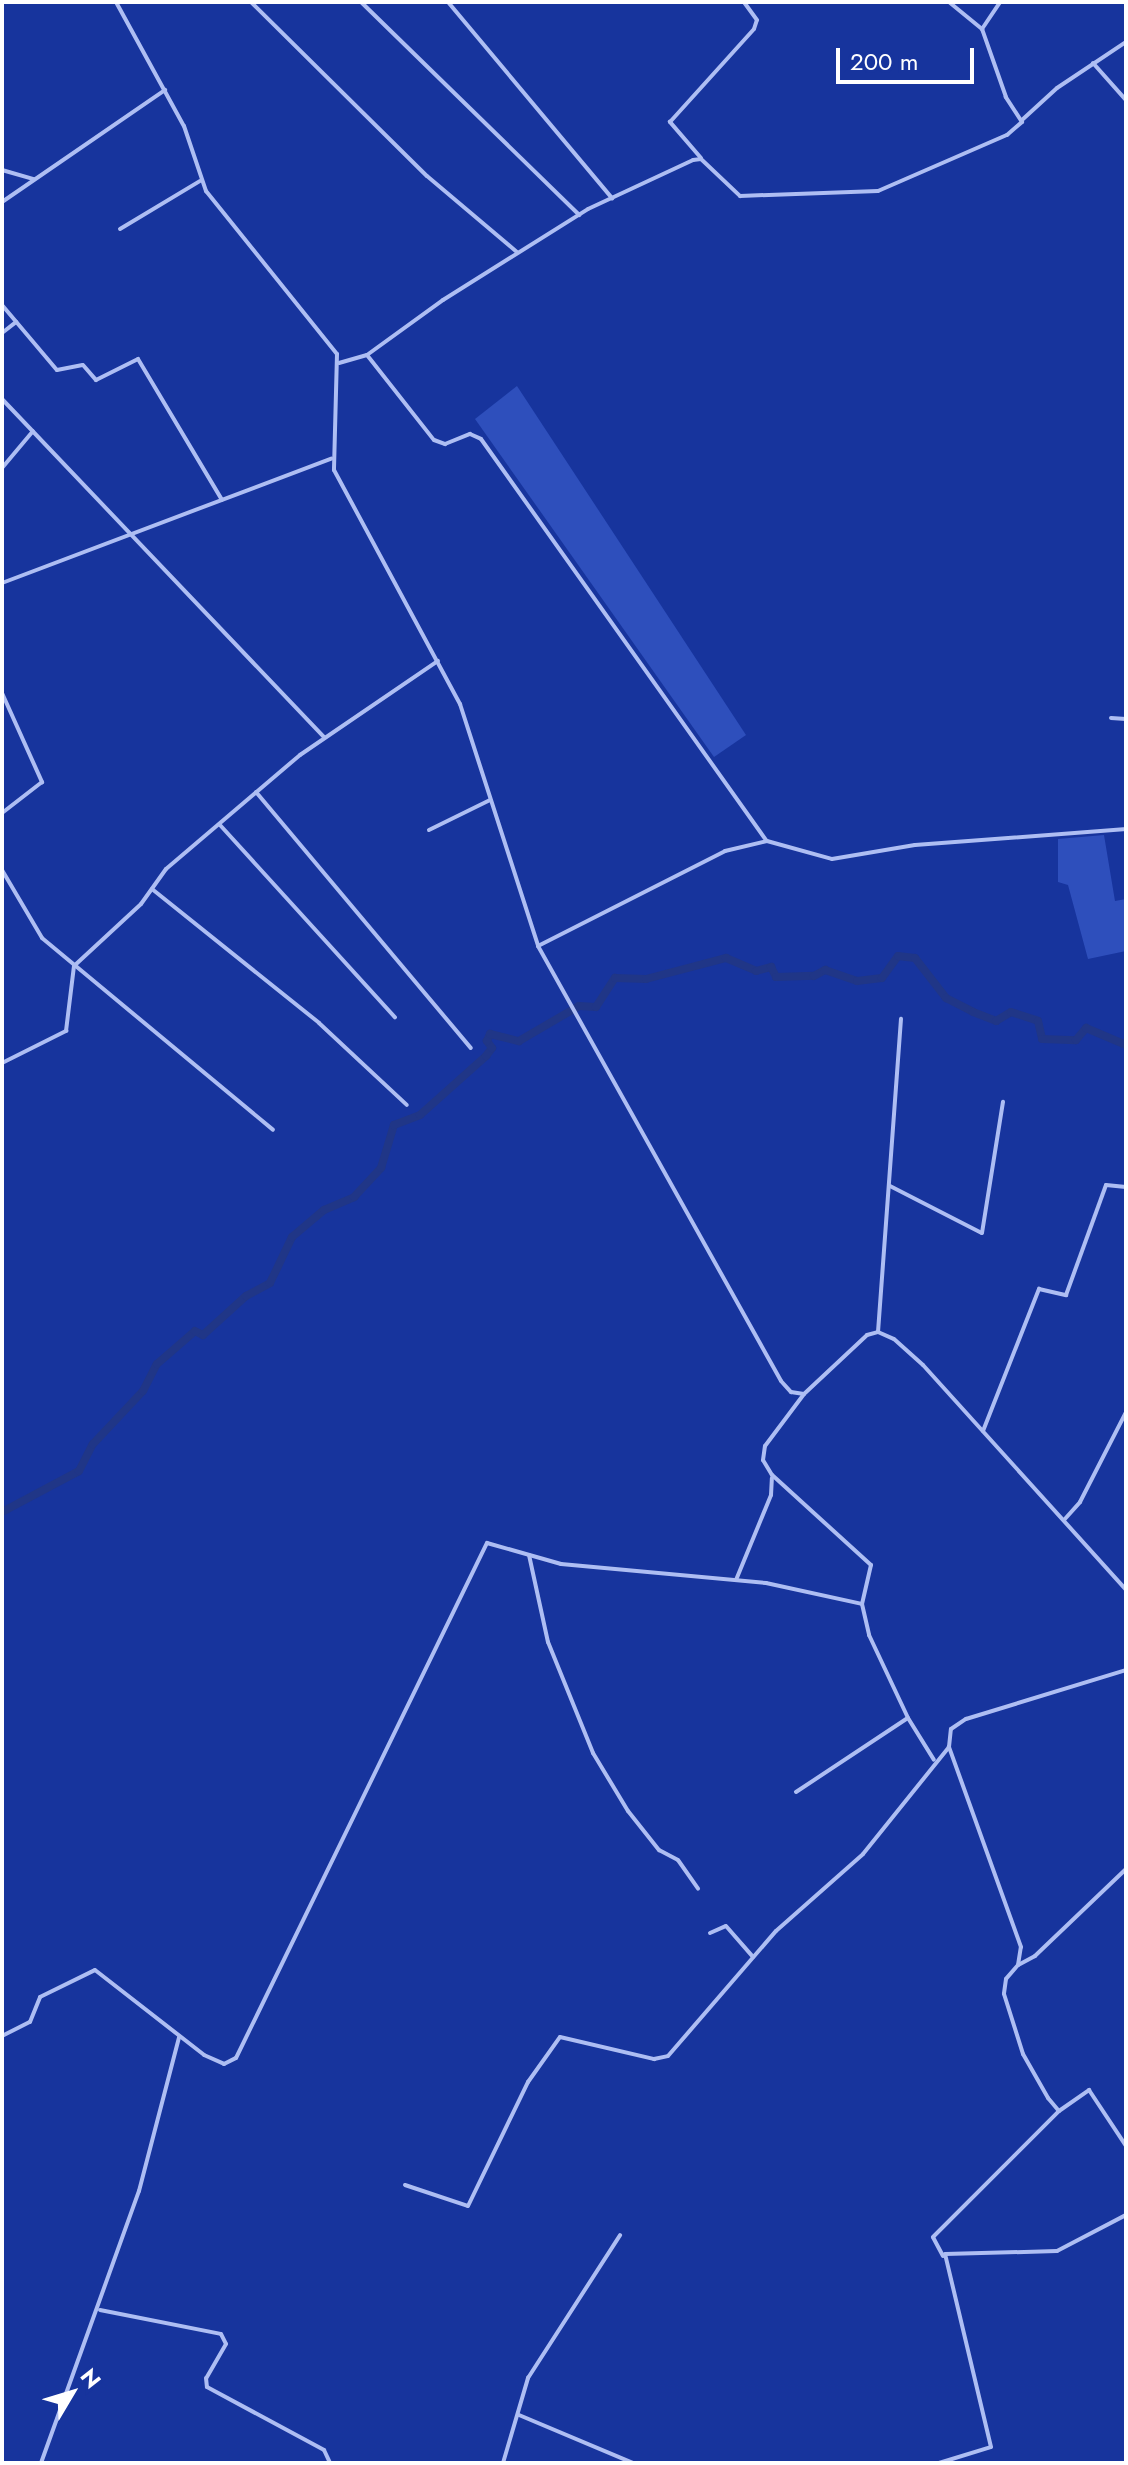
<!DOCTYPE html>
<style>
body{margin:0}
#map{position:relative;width:1128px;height:2465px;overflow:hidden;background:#17349d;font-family:Jost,sans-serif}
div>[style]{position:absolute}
.green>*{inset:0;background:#2e4fbc}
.river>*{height:8px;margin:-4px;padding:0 4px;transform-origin:4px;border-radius:4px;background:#203687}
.minor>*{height:4px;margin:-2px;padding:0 2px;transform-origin:2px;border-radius:2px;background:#aebef3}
span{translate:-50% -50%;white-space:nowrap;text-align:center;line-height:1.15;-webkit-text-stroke:6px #17349d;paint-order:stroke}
.frame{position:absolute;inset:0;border:4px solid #fff;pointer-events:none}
.north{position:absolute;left:32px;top:2353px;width:80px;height:80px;-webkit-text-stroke:6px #17349d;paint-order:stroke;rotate:52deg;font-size:22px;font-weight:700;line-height:32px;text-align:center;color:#fff}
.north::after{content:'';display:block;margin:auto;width:28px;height:36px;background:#fff;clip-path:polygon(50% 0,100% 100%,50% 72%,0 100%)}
.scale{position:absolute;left:836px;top:48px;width:138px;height:36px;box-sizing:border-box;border:4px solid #fff;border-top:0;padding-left:10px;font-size:24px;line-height:28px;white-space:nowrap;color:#fff;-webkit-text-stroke:6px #17349d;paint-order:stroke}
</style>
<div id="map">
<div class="green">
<div style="clip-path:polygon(517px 386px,746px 735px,714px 757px,475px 419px)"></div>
<div style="clip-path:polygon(1104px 835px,1115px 901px,1126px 899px,1126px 951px,1088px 959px,1068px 885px,1058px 882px,1058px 839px)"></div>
</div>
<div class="river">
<div style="left:2px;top:1512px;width:87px;rotate:-28deg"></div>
<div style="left:79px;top:1471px;width:30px;rotate:-63deg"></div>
<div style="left:93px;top:1444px;width:73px;rotate:-46.7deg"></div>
<div style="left:143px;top:1391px;width:30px;rotate:-63deg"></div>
<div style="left:157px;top:1364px;width:50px;rotate:-41deg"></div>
<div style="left:195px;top:1331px;width:9px;rotate:27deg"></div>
<div style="left:203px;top:1335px;width:58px;rotate:-42.2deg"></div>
<div style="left:246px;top:1296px;width:27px;rotate:-28deg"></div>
<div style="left:270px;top:1283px;width:51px;rotate:-64.4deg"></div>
<div style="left:292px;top:1237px;width:42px;rotate:-40.2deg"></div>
<div style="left:324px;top:1210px;width:33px;rotate:-23deg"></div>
<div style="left:354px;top:1197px;width:40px;rotate:-47deg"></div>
<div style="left:381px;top:1168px;width:45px;rotate:-73.2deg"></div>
<div style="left:394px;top:1125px;width:28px;rotate:-21deg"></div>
<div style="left:420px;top:1115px;width:89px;rotate:-41.8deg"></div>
<div style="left:486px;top:1056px;width:10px;rotate:-53deg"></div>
<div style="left:492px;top:1048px;width:9px;rotate:-126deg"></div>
<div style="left:487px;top:1041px;width:8px;rotate:-67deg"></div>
<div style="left:490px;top:1034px;width:30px;rotate:14deg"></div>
<div style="left:519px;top:1041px;width:69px;rotate:-30.3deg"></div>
<div style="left:579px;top:1006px;width:17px;rotate:3deg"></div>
<div style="left:596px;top:1007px;width:35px;rotate:-57deg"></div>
<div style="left:615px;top:978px;width:31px;rotate:2deg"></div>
<div style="left:646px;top:979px;width:83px;rotate:-14.7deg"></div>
<div style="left:726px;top:958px;width:33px;rotate:23deg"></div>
<div style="left:756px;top:971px;width:16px;rotate:-15deg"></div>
<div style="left:771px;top:967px;width:11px;rotate:63deg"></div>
<div style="left:776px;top:977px;width:38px;rotate:-2deg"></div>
<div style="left:814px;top:976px;width:13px;rotate:-29deg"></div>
<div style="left:825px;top:970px;width:34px;rotate:19deg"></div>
<div style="left:857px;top:981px;width:25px;rotate:-7deg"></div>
<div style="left:882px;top:978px;width:27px;rotate:-54deg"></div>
<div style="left:898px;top:956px;width:17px;rotate:7deg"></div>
<div style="left:915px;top:958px;width:51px;rotate:52.2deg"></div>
<div style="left:946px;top:998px;width:30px;rotate:27deg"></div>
<div style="left:973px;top:1012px;width:25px;rotate:21deg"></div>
<div style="left:996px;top:1021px;width:17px;rotate:-31deg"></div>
<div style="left:1011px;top:1012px;width:28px;rotate:18deg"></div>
<div style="left:1038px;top:1021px;width:18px;rotate:77deg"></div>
<div style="left:1042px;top:1039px;width:34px;rotate:2deg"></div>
<div style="left:1076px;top:1040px;width:16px;rotate:-50deg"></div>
<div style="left:1086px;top:1028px;width:43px;rotate:23deg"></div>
</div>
<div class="minor">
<div style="left:116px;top:2px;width:141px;rotate:61.3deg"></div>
<div style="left:184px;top:126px;width:69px;rotate:71.3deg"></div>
<div style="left:206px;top:191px;width:209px;rotate:51.2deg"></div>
<div style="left:337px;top:354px;width:116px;rotate:91.5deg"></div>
<div style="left:334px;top:470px;width:266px;rotate:61.7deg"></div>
<div style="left:460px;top:704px;width:254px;rotate:72.1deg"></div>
<div style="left:538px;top:946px;width:498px;rotate:60.8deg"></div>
<div style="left:781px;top:1381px;width:15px;rotate:48deg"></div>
<div style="left:791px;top:1392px;width:13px;rotate:9deg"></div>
<div style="left:804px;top:1394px;width:86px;rotate:-43.1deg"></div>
<div style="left:867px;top:1335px;width:11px;rotate:-15deg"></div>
<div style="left:878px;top:1332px;width:17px;rotate:24deg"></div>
<div style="left:894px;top:1339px;width:39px;rotate:42deg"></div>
<div style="left:923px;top:1365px;width:303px;rotate:47.9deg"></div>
<div style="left:251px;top:2px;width:247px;rotate:44.7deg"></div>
<div style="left:427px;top:176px;width:118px;rotate:40.2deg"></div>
<div style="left:361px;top:2px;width:305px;rotate:44.3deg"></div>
<div style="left:448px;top:2px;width:256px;rotate:50.1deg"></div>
<div style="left:949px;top:2px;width:43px;rotate:39.3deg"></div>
<div style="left:1093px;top:63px;width:50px;rotate:48.3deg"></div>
<div style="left:1022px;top:120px;width:47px;rotate:-42.4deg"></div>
<div style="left:1057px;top:88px;width:83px;rotate:-33.7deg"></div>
<div style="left:701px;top:158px;width:48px;rotate:-130.7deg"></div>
<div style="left:670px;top:122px;width:125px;rotate:-47.9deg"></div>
<div style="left:754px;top:29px;width:9px;rotate:-72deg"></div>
<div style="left:757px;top:20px;width:22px;rotate:-126deg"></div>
<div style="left:2px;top:170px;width:33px;rotate:16deg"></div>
<div style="left:2px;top:202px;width:198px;rotate:-34.5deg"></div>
<div style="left:120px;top:229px;width:93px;rotate:-31deg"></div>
<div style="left:2px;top:305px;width:85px;rotate:49.8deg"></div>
<div style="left:57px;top:370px;width:26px;rotate:-11deg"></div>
<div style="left:83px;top:365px;width:20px;rotate:49deg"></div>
<div style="left:96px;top:380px;width:47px;rotate:-26.6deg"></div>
<div style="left:138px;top:359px;width:164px;rotate:59.2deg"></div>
<div style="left:2px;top:333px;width:18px;rotate:-38deg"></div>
<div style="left:367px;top:355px;width:108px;rotate:51.8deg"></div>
<div style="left:434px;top:440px;width:12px;rotate:20deg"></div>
<div style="left:445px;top:444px;width:27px;rotate:-22deg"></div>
<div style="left:470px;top:434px;width:12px;rotate:24deg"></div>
<div style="left:481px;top:439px;width:493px;rotate:54.6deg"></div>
<div style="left:767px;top:841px;width:67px;rotate:15.5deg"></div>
<div style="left:832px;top:859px;width:84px;rotate:-9.6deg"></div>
<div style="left:915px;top:845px;width:212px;rotate:-4.3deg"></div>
<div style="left:339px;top:363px;width:29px;rotate:-16deg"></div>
<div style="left:367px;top:355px;width:94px;rotate:-35.9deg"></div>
<div style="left:443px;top:300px;width:171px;rotate:-32.1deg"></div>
<div style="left:588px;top:209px;width:116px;rotate:-25deg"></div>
<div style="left:693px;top:160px;width:8px;rotate:-7deg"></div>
<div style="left:701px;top:159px;width:54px;rotate:43.5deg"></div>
<div style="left:740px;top:196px;width:138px;rotate:-2.1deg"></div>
<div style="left:878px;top:191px;width:141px;rotate:-23.5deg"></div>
<div style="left:1007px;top:135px;width:20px;rotate:-41deg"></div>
<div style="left:1022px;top:122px;width:30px;rotate:-123deg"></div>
<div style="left:1006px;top:97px;width:72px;rotate:-109.4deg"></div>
<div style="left:982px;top:29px;width:32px;rotate:-56deg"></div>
<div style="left:2px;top:399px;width:467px;rotate:46.4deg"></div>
<div style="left:2px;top:468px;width:48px;rotate:-50deg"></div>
<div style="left:2px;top:583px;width:352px;rotate:-20.7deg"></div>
<div style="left:2px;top:693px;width:98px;rotate:65.8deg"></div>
<div style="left:42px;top:782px;width:51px;rotate:142.2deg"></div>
<div style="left:1111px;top:718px;width:15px;rotate:4deg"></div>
<div style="left:256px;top:792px;width:334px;rotate:50deg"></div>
<div style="left:220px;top:825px;width:260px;rotate:47.7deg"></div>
<div style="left:429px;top:830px;width:68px;rotate:-26.2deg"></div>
<div style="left:2px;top:870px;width:79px;rotate:59.5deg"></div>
<div style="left:42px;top:938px;width:300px;rotate:39.7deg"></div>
<div style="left:152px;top:889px;width:214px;rotate:38.7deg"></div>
<div style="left:319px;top:1023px;width:120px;rotate:43deg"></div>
<div style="left:538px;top:946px;width:210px;rotate:-26.9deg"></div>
<div style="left:725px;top:851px;width:43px;rotate:-13.4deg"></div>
<div style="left:2px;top:1063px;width:72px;rotate:-26.6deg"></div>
<div style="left:66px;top:1031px;width:65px;rotate:-83deg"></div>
<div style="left:74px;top:966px;width:91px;rotate:-42.8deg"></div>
<div style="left:141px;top:904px;width:43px;rotate:-54.5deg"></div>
<div style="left:166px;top:869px;width:176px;rotate:-40.4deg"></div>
<div style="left:300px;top:755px;width:167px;rotate:-34.3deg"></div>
<div style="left:890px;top:1186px;width:103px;rotate:27.1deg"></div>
<div style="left:982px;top:1233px;width:133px;rotate:-80.9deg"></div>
<div style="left:878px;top:1332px;width:314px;rotate:-85.8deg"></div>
<div style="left:983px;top:1431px;width:153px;rotate:-68.5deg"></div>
<div style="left:1039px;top:1289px;width:28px;rotate:13deg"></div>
<div style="left:1066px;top:1295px;width:117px;rotate:-70deg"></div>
<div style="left:1106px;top:1185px;width:20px;rotate:6deg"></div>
<div style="left:1064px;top:1520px;width:24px;rotate:-48deg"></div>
<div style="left:1080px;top:1502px;width:101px;rotate:-62.9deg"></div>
<div style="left:529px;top:1555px;width:89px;rotate:77.7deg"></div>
<div style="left:548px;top:1642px;width:120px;rotate:67.9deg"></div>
<div style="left:593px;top:1753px;width:68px;rotate:58.9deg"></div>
<div style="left:628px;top:1811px;width:50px;rotate:51.5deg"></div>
<div style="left:659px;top:1850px;width:21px;rotate:28deg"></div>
<div style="left:678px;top:1860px;width:35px;rotate:55deg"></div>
<div style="left:736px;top:1580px;width:92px;rotate:-67.6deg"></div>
<div style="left:771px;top:1495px;width:17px;rotate:-87deg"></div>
<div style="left:862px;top:1604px;width:32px;rotate:77deg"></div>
<div style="left:869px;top:1635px;width:92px;rotate:64.8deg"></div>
<div style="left:908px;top:1718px;width:49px;rotate:58.2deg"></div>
<div style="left:796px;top:1792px;width:134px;rotate:-33.5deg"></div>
<div style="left:1126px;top:1869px;width:126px;rotate:136.3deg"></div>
<div style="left:1035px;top:1956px;width:19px;rotate:152deg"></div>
<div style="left:1018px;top:1965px;width:18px;rotate:131deg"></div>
<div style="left:1006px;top:1979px;width:15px;rotate:98deg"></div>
<div style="left:1004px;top:1994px;width:63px;rotate:72.4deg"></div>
<div style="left:1023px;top:2054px;width:51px;rotate:60.4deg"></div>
<div style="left:1048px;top:2098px;width:17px;rotate:50deg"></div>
<div style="left:1059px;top:2111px;width:37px;rotate:-35deg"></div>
<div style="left:1089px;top:2090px;width:67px;rotate:56.5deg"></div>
<div style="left:710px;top:1933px;width:17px;rotate:-24deg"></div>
<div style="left:726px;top:1926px;width:41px;rotate:48.9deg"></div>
<div style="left:1018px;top:1965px;width:18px;rotate:-81deg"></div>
<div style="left:1021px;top:1947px;width:213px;rotate:-109.8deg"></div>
<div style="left:949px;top:1747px;width:18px;rotate:-84deg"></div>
<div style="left:951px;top:1729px;width:18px;rotate:-34deg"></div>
<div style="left:966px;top:1719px;width:167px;rotate:-17deg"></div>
<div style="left:2px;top:2036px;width:31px;rotate:-27deg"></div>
<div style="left:30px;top:2022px;width:27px;rotate:-68deg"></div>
<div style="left:40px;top:1997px;width:61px;rotate:-26.1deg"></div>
<div style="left:95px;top:1970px;width:138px;rotate:37.9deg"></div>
<div style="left:204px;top:2055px;width:22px;rotate:24deg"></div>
<div style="left:224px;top:2064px;width:13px;rotate:-27deg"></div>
<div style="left:236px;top:2058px;width:573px;rotate:-64.02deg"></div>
<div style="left:487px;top:1543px;width:77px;rotate:15.8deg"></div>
<div style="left:561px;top:1564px;width:206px;rotate:5.3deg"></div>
<div style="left:766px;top:1583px;width:98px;rotate:12.3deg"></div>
<div style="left:862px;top:1604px;width:40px;rotate:-77deg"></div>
<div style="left:871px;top:1565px;width:134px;rotate:-137.7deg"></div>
<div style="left:772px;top:1475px;width:17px;rotate:-121deg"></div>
<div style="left:763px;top:1460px;width:14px;rotate:-82deg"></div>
<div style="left:765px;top:1446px;width:65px;rotate:-53.1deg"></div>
<div style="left:405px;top:2185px;width:66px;rotate:18.4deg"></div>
<div style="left:468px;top:2206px;width:138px;rotate:-64.2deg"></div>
<div style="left:528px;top:2082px;width:55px;rotate:-54.6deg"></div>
<div style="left:560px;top:2037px;width:97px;rotate:13.2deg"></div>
<div style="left:654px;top:2059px;width:14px;rotate:-12deg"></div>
<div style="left:668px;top:2056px;width:165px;rotate:-49.2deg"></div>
<div style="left:776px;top:1931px;width:116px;rotate:-41.5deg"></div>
<div style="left:863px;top:1854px;width:137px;rotate:-51.2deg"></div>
<div style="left:943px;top:2256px;width:21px;rotate:-118deg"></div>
<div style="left:933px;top:2237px;width:178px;rotate:-45deg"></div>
<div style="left:100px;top:2310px;width:123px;rotate:11.2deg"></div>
<div style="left:221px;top:2334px;width:11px;rotate:63deg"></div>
<div style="left:226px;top:2344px;width:39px;rotate:120deg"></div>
<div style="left:206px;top:2378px;width:9px;rotate:84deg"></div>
<div style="left:207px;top:2387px;width:133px;rotate:28.3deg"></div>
<div style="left:324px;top:2450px;width:14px;rotate:65deg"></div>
<div style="left:519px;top:2415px;width:124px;rotate:22.8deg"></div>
<div style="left:41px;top:2463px;width:289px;rotate:-70.2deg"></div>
<div style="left:139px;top:2191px;width:159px;rotate:-75.4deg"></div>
<div style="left:503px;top:2463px;width:89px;rotate:-73.6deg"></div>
<div style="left:528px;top:2378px;width:170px;rotate:-57.2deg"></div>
<div style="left:939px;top:2463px;width:54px;rotate:-17.1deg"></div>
<div style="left:991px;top:2447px;width:198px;rotate:-103.4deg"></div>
<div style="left:945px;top:2254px;width:112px;rotate:-1.5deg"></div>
<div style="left:1057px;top:2251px;width:78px;rotate:-27.6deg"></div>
</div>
<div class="frame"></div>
<div class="north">N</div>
<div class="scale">200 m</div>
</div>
